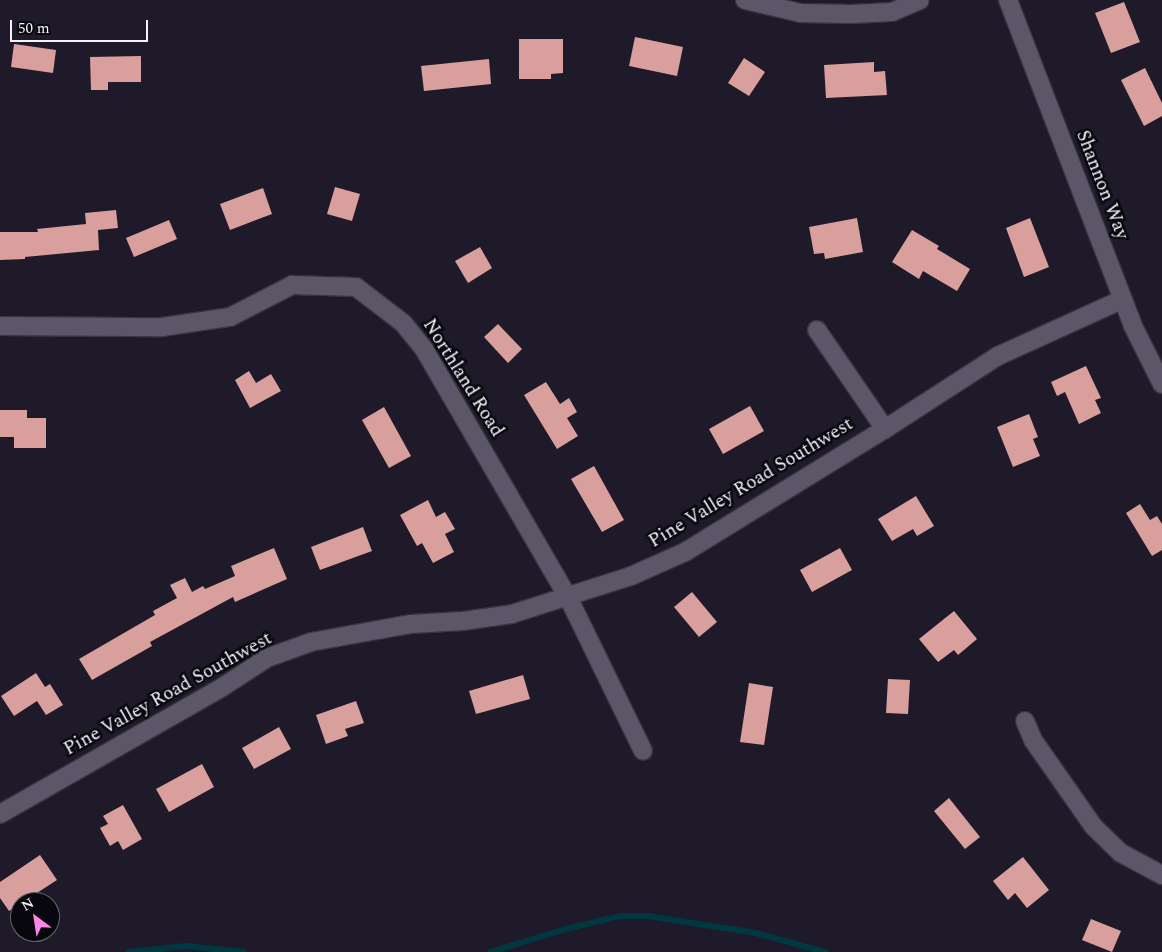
<!DOCTYPE html>
<style>
body{margin:0}
#map{position:relative;width:1162px;height:952px;overflow:hidden;background:#1f1a29;font-family:Spectral,serif}
div>[style]{position:absolute}
.stream>*{height:5.5px;margin:-2.75px;padding:0 2.75px;transform-origin:2.75px;border-radius:2.75px;background:#003841}
.building>*{inset:0;background:#d89f9d}
.roads{filter:drop-shadow(1px 0 #383440) drop-shadow(-1px 0 #383440) drop-shadow(0 1px #383440) drop-shadow(0 -1px #383440)}
.minor>*{height:18px;margin:-9px;padding:0 9px;transform-origin:9px;border-radius:9px;background:#5c5768}
span{translate:-50% -50%;white-space:nowrap;text-align:center;line-height:1.15;-webkit-text-stroke:5px #08070d;paint-order:stroke}
.street-label{font-size:19px;color:#f5f2fd}
.north{position:absolute;left:10px;top:892px;width:50px;height:50px;box-sizing:border-box;background:#08070d;border:1px solid #67656d;border-radius:50%;rotate:329deg;font-size:14px;font-weight:700;line-height:20px;text-align:center;color:#f5f2fd}
.north::after{content:'';display:block;margin:auto;width:18px;height:22px;background:#fc86e3;clip-path:polygon(50% 0,100% 100%,50% 72%,0 100%)}
.scale{position:absolute;left:10px;top:20px;width:138px;height:22px;box-sizing:border-box;border:2px solid #f5f2fd;border-top:0;padding-left:6px;font-size:15px;line-height:18px;white-space:nowrap;color:#f5f2fd;-webkit-text-stroke:4px #08070d;paint-order:stroke}
</style>
<div id="map">
<div class="stream">
<div style="left:129px;top:952px;width:57px;rotate:-6deg"></div>
<div style="left:186px;top:946px;width:58px;rotate:5.9deg"></div>
<div style="left:491px;top:952px;width:78px;rotate:-17deg"></div>
<div style="left:566px;top:929px;width:56px;rotate:-13.5deg"></div>
<div style="left:620px;top:916px;width:28px"></div>
<div style="left:648px;top:916px;width:109px;rotate:8.9deg"></div>
<div style="left:756px;top:933px;width:72px;rotate:15.4deg"></div>
</div>
<div class="building">
<div style="clip-path:polygon(1124px 2px,1140px 42px,1111px 53px,1095px 13px)"></div>
<div style="clip-path:polygon(635px 37px,683px 47px,677px 76px,629px 66px)"></div>
<div style="clip-path:polygon(519px 39px,563px 39px,563px 73px,551px 74px,551px 79px,519px 79px)"></div>
<div style="clip-path:polygon(14px 44px,56px 50px,53px 73px,11px 67px)"></div>
<div style="clip-path:polygon(141px 56px,141px 82px,108px 82px,108px 90px,91px 90px,90px 57px)"></div>
<div style="clip-path:polygon(744px 58px,765px 72px,749px 96px,728px 83px)"></div>
<div style="clip-path:polygon(489px 59px,491px 84px,424px 91px,421px 66px)"></div>
<div style="clip-path:polygon(874px 62px,874px 72px,885px 71px,887px 95px,826px 98px,824px 65px)"></div>
<div style="clip-path:polygon(1145px 68px,1162px 103px,1162px 116px,1144px 126px,1121px 80px)"></div>
<div style="clip-path:polygon(335px 187px,360px 194px,352px 221px,327px 214px)"></div>
<div style="clip-path:polygon(263px 188px,272px 214px,230px 230px,220px 204px)"></div>
<div style="clip-path:polygon(116px 210px,118px 228px,98px 230px,99px 250px,25px 257px,25px 259px,0 260px,0 232px,38px 232px,37px 229px,86px 224px,85px 213px)"></div>
<div style="clip-path:polygon(857px 218px,863px 252px,825px 259px,824px 253px,814px 254px,809px 227px)"></div>
<div style="clip-path:polygon(1030px 218px,1049px 267px,1024px 277px,1006px 228px)"></div>
<div style="clip-path:polygon(169px 220px,177px 239px,134px 257px,126px 238px)"></div>
<div style="clip-path:polygon(912px 230px,939px 246px,937px 249px,970px 269px,957px 291px,923px 271px,919px 279px,892px 262px)"></div>
<div style="clip-path:polygon(480px 247px,492px 268px,468px 283px,455px 261px)"></div>
<div style="clip-path:polygon(498px 324px,522px 349px,508px 363px,484px 337px)"></div>
<div style="clip-path:polygon(1086px 366px,1101px 398px,1095px 400px,1101px 413px,1079px 424px,1065px 392px,1057px 396px,1051px 382px)"></div>
<div style="clip-path:polygon(249px 371px,256px 383px,271px 374px,281px 391px,250px 408px,235px 380px)"></div>
<div style="clip-path:polygon(546px 382px,560px 404px,569px 398px,577px 412px,567px 418px,578px 436px,557px 449px,524px 395px)"></div>
<div style="clip-path:polygon(750px 406px,764px 431px,723px 454px,709px 429px)"></div>
<div style="clip-path:polygon(384px 407px,411px 456px,389px 468px,362px 420px)"></div>
<div style="clip-path:polygon(0 410px,27px 410px,27px 418px,46px 418px,46px 448px,14px 448px,14px 437px,0 437px)"></div>
<div style="clip-path:polygon(1029px 414px,1038px 437px,1033px 439px,1040px 456px,1013px 467px,997px 427px)"></div>
<div style="clip-path:polygon(594px 466px,624px 520px,602px 532px,571px 479px)"></div>
<div style="clip-path:polygon(916px 496px,934px 526px,917px 536px,913px 529px,892px 541px,878px 519px)"></div>
<div style="clip-path:polygon(428px 500px,436px 517px,445px 512px,455px 529px,445px 534px,454px 552px,433px 563px,422px 543px,417px 546px,400px 515px)"></div>
<div style="clip-path:polygon(1140px 504px,1150px 520px,1157px 516px,1162px 524px,1162px 550px,1152px 556px,1126px 513px)"></div>
<div style="clip-path:polygon(363px 527px,372px 551px,320px 570px,311px 547px)"></div>
<div style="clip-path:polygon(274px 548px,287px 579px,235px 602px,233px 597px,150px 642px,152px 646px,92px 680px,79px 659px,155px 615px,153px 611px,177px 598px,170px 585px,185px 578px,192px 592px,203px 586px,205px 589px,235px 576px,231px 566px)"></div>
<div style="clip-path:polygon(840px 548px,852px 570px,812px 592px,800px 570px)"></div>
<div style="clip-path:polygon(692px 592px,717px 622px,699px 637px,674px 607px)"></div>
<div style="clip-path:polygon(954px 611px,977px 639px,958px 655px,954px 650px,938px 662px,919px 639px)"></div>
<div style="clip-path:polygon(36px 673px,45px 687px,50px 684px,63px 705px,46px 715px,37px 701px,14px 716px,1px 696px)"></div>
<div style="clip-path:polygon(523px 675px,530px 699px,476px 714px,469px 691px)"></div>
<div style="clip-path:polygon(888px 679px,910px 680px,908px 714px,886px 713px)"></div>
<div style="clip-path:polygon(749px 683px,773px 687px,764px 745px,740px 742px)"></div>
<div style="clip-path:polygon(356px 701px,364px 723px,345px 729px,348px 736px,326px 744px,316px 715px)"></div>
<div style="clip-path:polygon(279px 727px,291px 749px,254px 769px,242px 748px)"></div>
<div style="clip-path:polygon(202px 764px,214px 787px,169px 812px,156px 789px)"></div>
<div style="clip-path:polygon(949px 798px,980px 837px,965px 849px,934px 811px)"></div>
<div style="clip-path:polygon(123px 805px,142px 839px,123px 850px,118px 841px,110px 846px,100px 828px,108px 824px,103px 816px)"></div>
<div style="clip-path:polygon(40px 855px,57px 880px,9px 911px,0 898px,0 882px)"></div>
<div style="clip-path:polygon(1023px 857px,1049px 890px,1027px 908px,1015px 893px,1008px 900px,993px 881px)"></div>
<div style="clip-path:polygon(1091px 919px,1121px 931px,1112px 952px,1082px 940px)"></div>
</div>
<div class="roads">
<div class="minor">
<div style="left:745px;top:0;width:57px;rotate:13.3deg"></div>
<div style="left:800px;top:13px;width:51px;rotate:1.1deg"></div>
<div style="left:851px;top:14px;width:41px;rotate:-2.8deg"></div>
<div style="left:892px;top:12px;width:30px;rotate:-23deg"></div>
<div style="left:1008px;top:0;width:349px;rotate:69deg"></div>
<div style="left:1133px;top:326px;width:65px;rotate:63.4deg"></div>
<div style="left:0;top:326px;width:162px;rotate:0.4deg"></div>
<div style="left:162px;top:327px;width:69px;rotate:-8.4deg"></div>
<div style="left:230px;top:317px;width:70px;rotate:-27.3deg"></div>
<div style="left:292px;top:285px;width:64px;rotate:1.8deg"></div>
<div style="left:356px;top:287px;width:59px;rotate:37.5deg"></div>
<div style="left:403px;top:323px;width:33px;rotate:51deg"></div>
<div style="left:424px;top:349px;width:287px;rotate:59.9deg"></div>
<div style="left:568px;top:597px;width:171px;rotate:64deg"></div>
<div style="left:817px;top:330px;width:120px;rotate:55.5deg"></div>
<div style="left:1025px;top:721px;width:21px;rotate:67deg"></div>
<div style="left:1033px;top:740px;width:106px;rotate:55deg"></div>
<div style="left:1094px;top:827px;width:37px;rotate:44deg"></div>
<div style="left:1121px;top:853px;width:47px;rotate:28.2deg"></div>
<div style="left:0;top:814px;width:254px;rotate:-29.7deg"></div>
<div style="left:221px;top:688px;width:55px;rotate:-33.1deg"></div>
<div style="left:267px;top:658px;width:47px;rotate:-20deg"></div>
<div style="left:311px;top:642px;width:102px;rotate:-10.2deg"></div>
<div style="left:411px;top:624px;width:52px;rotate:-3.3deg"></div>
<div style="left:463px;top:621px;width:49px;rotate:-8.1deg"></div>
<div style="left:512px;top:614px;width:125px;rotate:-17.7deg"></div>
<div style="left:631px;top:576px;width:59px;rotate:-24deg"></div>
<div style="left:685px;top:552px;width:235px;rotate:-31.6deg"></div>
<div style="left:885px;top:429px;width:135px;rotate:-32.9deg"></div>
<div style="left:998px;top:356px;width:137px;rotate:-24.5deg"></div>
</div>
</div>
<div class="street-label">
<span style="left:1102px;top:185px;rotate:69deg">Shannon Way</span>
<span style="left:463px;top:378px;rotate:58deg">Northland Road</span>
<span style="left:751px;top:483px;rotate:-31deg">Pine Valley Road Southwest</span>
<span style="left:168px;top:694px;rotate:-29deg">Pine Valley Road Southwest</span>
</div>
<div class="north">N</div>
<div class="scale">50 m</div>
</div>
